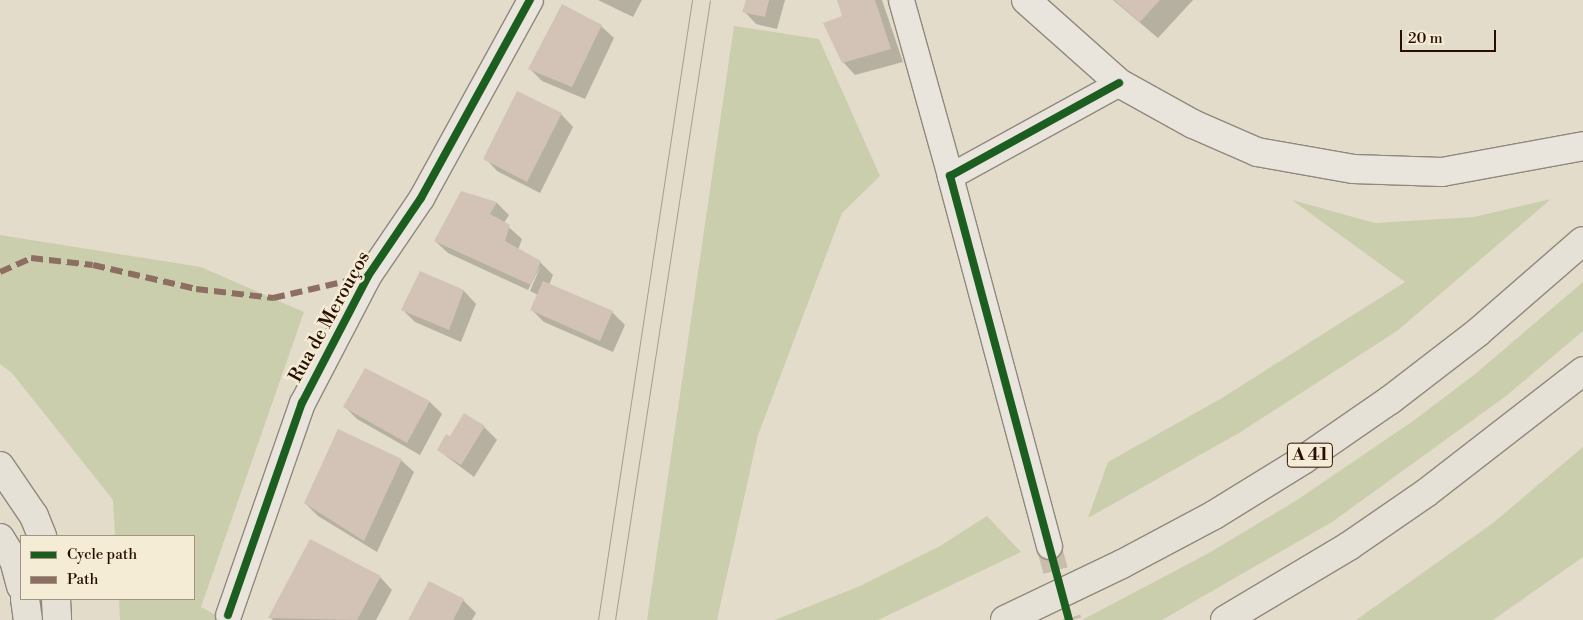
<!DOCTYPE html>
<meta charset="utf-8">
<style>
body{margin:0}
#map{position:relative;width:1583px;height:620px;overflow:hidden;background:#e4dcca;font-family:"Libre Bodoni",serif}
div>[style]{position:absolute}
.green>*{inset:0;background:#cacead}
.shadow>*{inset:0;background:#0003}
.building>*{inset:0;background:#d3c3b6}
.minor-tunnel>*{height:25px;margin-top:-12.5px;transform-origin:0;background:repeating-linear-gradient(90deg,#c8bdac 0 25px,transparent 0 37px)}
.roads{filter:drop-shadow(1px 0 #90887d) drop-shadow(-1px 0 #90887d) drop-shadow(0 1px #90887d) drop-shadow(0 -1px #90887d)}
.minor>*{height:25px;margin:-12.5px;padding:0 12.5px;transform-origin:12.5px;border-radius:12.5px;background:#e9e5dc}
.secondary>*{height:28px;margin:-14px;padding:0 14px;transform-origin:14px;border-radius:14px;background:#e9e5dc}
.motorway>*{height:28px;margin:-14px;padding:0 14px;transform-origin:14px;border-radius:14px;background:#e6e1d6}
.tram>*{height:1px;margin:-0.5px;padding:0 0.5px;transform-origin:0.5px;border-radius:0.5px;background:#a39d94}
.quiet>*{height:6px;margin-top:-3px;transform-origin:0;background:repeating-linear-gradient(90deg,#8d6e63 0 12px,transparent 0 18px)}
.cycleway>*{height:8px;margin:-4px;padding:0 4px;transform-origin:4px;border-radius:4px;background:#1b5e20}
span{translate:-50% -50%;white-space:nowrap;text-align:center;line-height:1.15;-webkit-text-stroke:5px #f4ecd5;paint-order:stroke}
.shield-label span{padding:1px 4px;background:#f4ecd5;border:1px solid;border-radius:4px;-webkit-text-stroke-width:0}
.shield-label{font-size:18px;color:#290d00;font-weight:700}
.street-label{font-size:19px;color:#290d00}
.legend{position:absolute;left:20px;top:535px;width:175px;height:65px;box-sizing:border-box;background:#f4ecd5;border:1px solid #a39380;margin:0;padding:6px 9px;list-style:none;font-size:15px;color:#290d00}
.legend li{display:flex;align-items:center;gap:10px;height:25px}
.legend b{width:25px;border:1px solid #a39380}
.scale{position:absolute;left:1400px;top:30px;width:96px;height:22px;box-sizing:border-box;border:2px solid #290d00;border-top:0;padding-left:6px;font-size:15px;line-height:18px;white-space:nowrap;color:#290d00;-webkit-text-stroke:4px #f4ecd5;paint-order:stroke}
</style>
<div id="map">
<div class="green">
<div style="clip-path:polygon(734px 26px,819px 39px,880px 176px,842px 213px,758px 435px,717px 620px,647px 620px)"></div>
<div style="clip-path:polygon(1551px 199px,1397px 331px,1239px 433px,1088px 518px,1108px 462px,1222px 398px,1405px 282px,1292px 200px,1375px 223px,1474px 217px)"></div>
<div style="clip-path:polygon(0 235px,201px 267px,304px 312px,201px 607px,225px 620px,120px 620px,119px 599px,194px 599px,194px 536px,115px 536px,113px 500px,12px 373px,0 364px)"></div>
<div style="clip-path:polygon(1583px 282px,1583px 331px,1506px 396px,1332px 522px,1162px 620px,1082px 620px,1209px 553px,1297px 500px,1413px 421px,1474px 375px)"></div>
<div style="clip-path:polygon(1583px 447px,1583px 557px,1493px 620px,1356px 620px,1493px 523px)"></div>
<div style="clip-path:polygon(987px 516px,1021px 552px,878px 620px,775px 620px,860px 586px,940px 546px)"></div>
</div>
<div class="shadow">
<div style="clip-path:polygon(598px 0,642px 0,633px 17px)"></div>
<div style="clip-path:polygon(747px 0,785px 0,777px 29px,756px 24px,744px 11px)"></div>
<div style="clip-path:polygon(839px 0,882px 0,903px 62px,855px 75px,843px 62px,844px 16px)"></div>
<div style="clip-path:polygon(1113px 0,1193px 0,1158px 38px)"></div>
<div style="clip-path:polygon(601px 26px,614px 38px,585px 99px,542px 81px,529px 68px)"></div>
<div style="clip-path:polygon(561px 114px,573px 127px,540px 193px,497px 171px,485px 158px)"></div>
<div style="clip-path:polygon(461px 192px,497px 203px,509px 215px,504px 223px,522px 239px,518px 250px,540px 262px,553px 275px,549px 285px,612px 312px,625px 325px,613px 352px,544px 322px,532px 310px,538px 295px,530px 291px,541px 265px,528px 290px,448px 253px,435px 241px)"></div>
<div style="clip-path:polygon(420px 273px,464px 291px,476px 304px,461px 342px,415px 322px,402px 309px)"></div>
<div style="clip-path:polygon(430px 402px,442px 414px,420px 455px,357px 419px,345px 407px)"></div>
<div style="clip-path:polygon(484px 427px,497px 440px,474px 477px,438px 450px,451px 438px)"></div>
<div style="clip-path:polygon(401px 460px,414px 472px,377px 552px,318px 516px,305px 503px)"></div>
<div style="clip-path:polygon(380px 577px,392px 590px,376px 620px,273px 620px,270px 617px)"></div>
<div style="clip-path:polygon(430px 582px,463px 600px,476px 613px,472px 620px,410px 620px)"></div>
</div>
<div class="building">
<div style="clip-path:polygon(746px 0,769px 0,765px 17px,742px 12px)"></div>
<div style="clip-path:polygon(837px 0,875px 0,891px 49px,842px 63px,823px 23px,842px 16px)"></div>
<div style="clip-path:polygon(1114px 0,1160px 0,1140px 22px)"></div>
<div style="clip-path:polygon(562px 4px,602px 25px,572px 87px,528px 69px)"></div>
<div style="clip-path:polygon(517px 91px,562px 113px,527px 182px,483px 159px)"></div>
<div style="clip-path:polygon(461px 191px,497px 202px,490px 214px,510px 225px,505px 241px,541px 261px,531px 285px,434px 241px)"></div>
<div style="clip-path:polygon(420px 271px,464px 290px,449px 330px,401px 310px)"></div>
<div style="clip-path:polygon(543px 281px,613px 311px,600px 341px,530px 310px)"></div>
<div style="clip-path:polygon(365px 368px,430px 401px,407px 443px,343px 407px)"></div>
<div style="clip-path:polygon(464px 413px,485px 426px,461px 465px,437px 450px,446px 434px,450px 436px)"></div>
<div style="clip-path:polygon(338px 429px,402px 459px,364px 541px,304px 503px)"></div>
<div style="clip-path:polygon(310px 539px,381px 576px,357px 620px,268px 618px)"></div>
<div style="clip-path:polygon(429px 581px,464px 599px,453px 620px,408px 620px)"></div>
</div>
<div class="minor-tunnel">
<div style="left:1049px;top:546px;width:77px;rotate:74.9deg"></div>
</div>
<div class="roads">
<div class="minor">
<div style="left:901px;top:0;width:183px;rotate:74.4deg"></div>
<div style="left:1049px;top:546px;width:383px;rotate:-105deg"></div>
<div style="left:950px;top:176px;width:193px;rotate:-28.8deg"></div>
<div style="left:228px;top:615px;width:225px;rotate:-70.8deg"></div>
<div style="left:302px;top:403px;width:143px;rotate:-62.5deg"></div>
<div style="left:368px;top:276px;width:94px;rotate:-55.8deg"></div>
<div style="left:421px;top:198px;width:226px;rotate:-61.2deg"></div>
</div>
<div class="secondary">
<div style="left:1026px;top:0;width:125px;rotate:41.7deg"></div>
<div style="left:1119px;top:83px;width:85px;rotate:29deg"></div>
<div style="left:1193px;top:124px;width:70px;rotate:23.6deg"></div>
<div style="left:1257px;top:152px;width:97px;rotate:10deg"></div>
<div style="left:1353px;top:169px;width:89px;rotate:1.9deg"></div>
<div style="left:1442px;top:172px;width:143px;rotate:-10.4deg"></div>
</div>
<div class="motorway">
<div style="left:0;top:466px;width:60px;rotate:55.8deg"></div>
<div style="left:34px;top:516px;width:22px;rotate:68deg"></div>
<div style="left:0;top:538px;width:26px;rotate:58deg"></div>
<div style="left:14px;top:560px;width:27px;rotate:75deg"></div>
<div style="left:25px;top:599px;width:21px;rotate:82deg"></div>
<div style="left:56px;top:599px;width:21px;rotate:87deg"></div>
<div style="left:1005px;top:620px;width:130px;rotate:-25.6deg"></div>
<div style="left:1122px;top:564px;width:104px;rotate:-28deg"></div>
<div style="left:1214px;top:515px;width:105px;rotate:-31.7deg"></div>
<div style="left:1303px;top:460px;width:106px;rotate:-34.6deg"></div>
<div style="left:1390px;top:400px;width:110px;rotate:-37.6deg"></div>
<div style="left:1477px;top:333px;width:140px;rotate:-41deg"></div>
<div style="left:1225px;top:620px;width:144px;rotate:-30.8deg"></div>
<div style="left:1349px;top:546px;width:93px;rotate:-34.5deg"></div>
<div style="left:1426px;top:493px;width:199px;rotate:-37.8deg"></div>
</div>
</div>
<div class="tram">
<div style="left:598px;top:620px;width:627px;rotate:-81.38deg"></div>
<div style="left:615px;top:620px;width:627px;rotate:-81.29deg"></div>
</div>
<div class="quiet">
<div style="left:0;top:272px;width:34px;rotate:-24deg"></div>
<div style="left:31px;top:258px;width:62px;rotate:6.4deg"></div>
<div style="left:93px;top:265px;width:106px;rotate:13.1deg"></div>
<div style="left:196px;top:289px;width:78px;rotate:6.7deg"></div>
<div style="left:273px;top:298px;width:98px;rotate:-13deg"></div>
</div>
<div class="cycleway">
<div style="left:228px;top:615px;width:225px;rotate:-70.8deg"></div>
<div style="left:302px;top:403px;width:143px;rotate:-62.5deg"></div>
<div style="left:368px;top:276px;width:94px;rotate:-55.8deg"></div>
<div style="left:421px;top:198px;width:226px;rotate:-61.2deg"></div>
<div style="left:1069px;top:620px;width:460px;rotate:-105deg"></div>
<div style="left:950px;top:176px;width:193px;rotate:-28.8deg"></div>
</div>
<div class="shield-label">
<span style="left:1310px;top:455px">A 41</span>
</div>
<div class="street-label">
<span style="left:330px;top:317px;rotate:-61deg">Rua de Merouços</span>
</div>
<ul class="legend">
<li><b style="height:6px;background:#1b5e20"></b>Cycle path</li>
<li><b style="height:6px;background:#8d6e63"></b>Path</li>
</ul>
<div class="scale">20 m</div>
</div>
